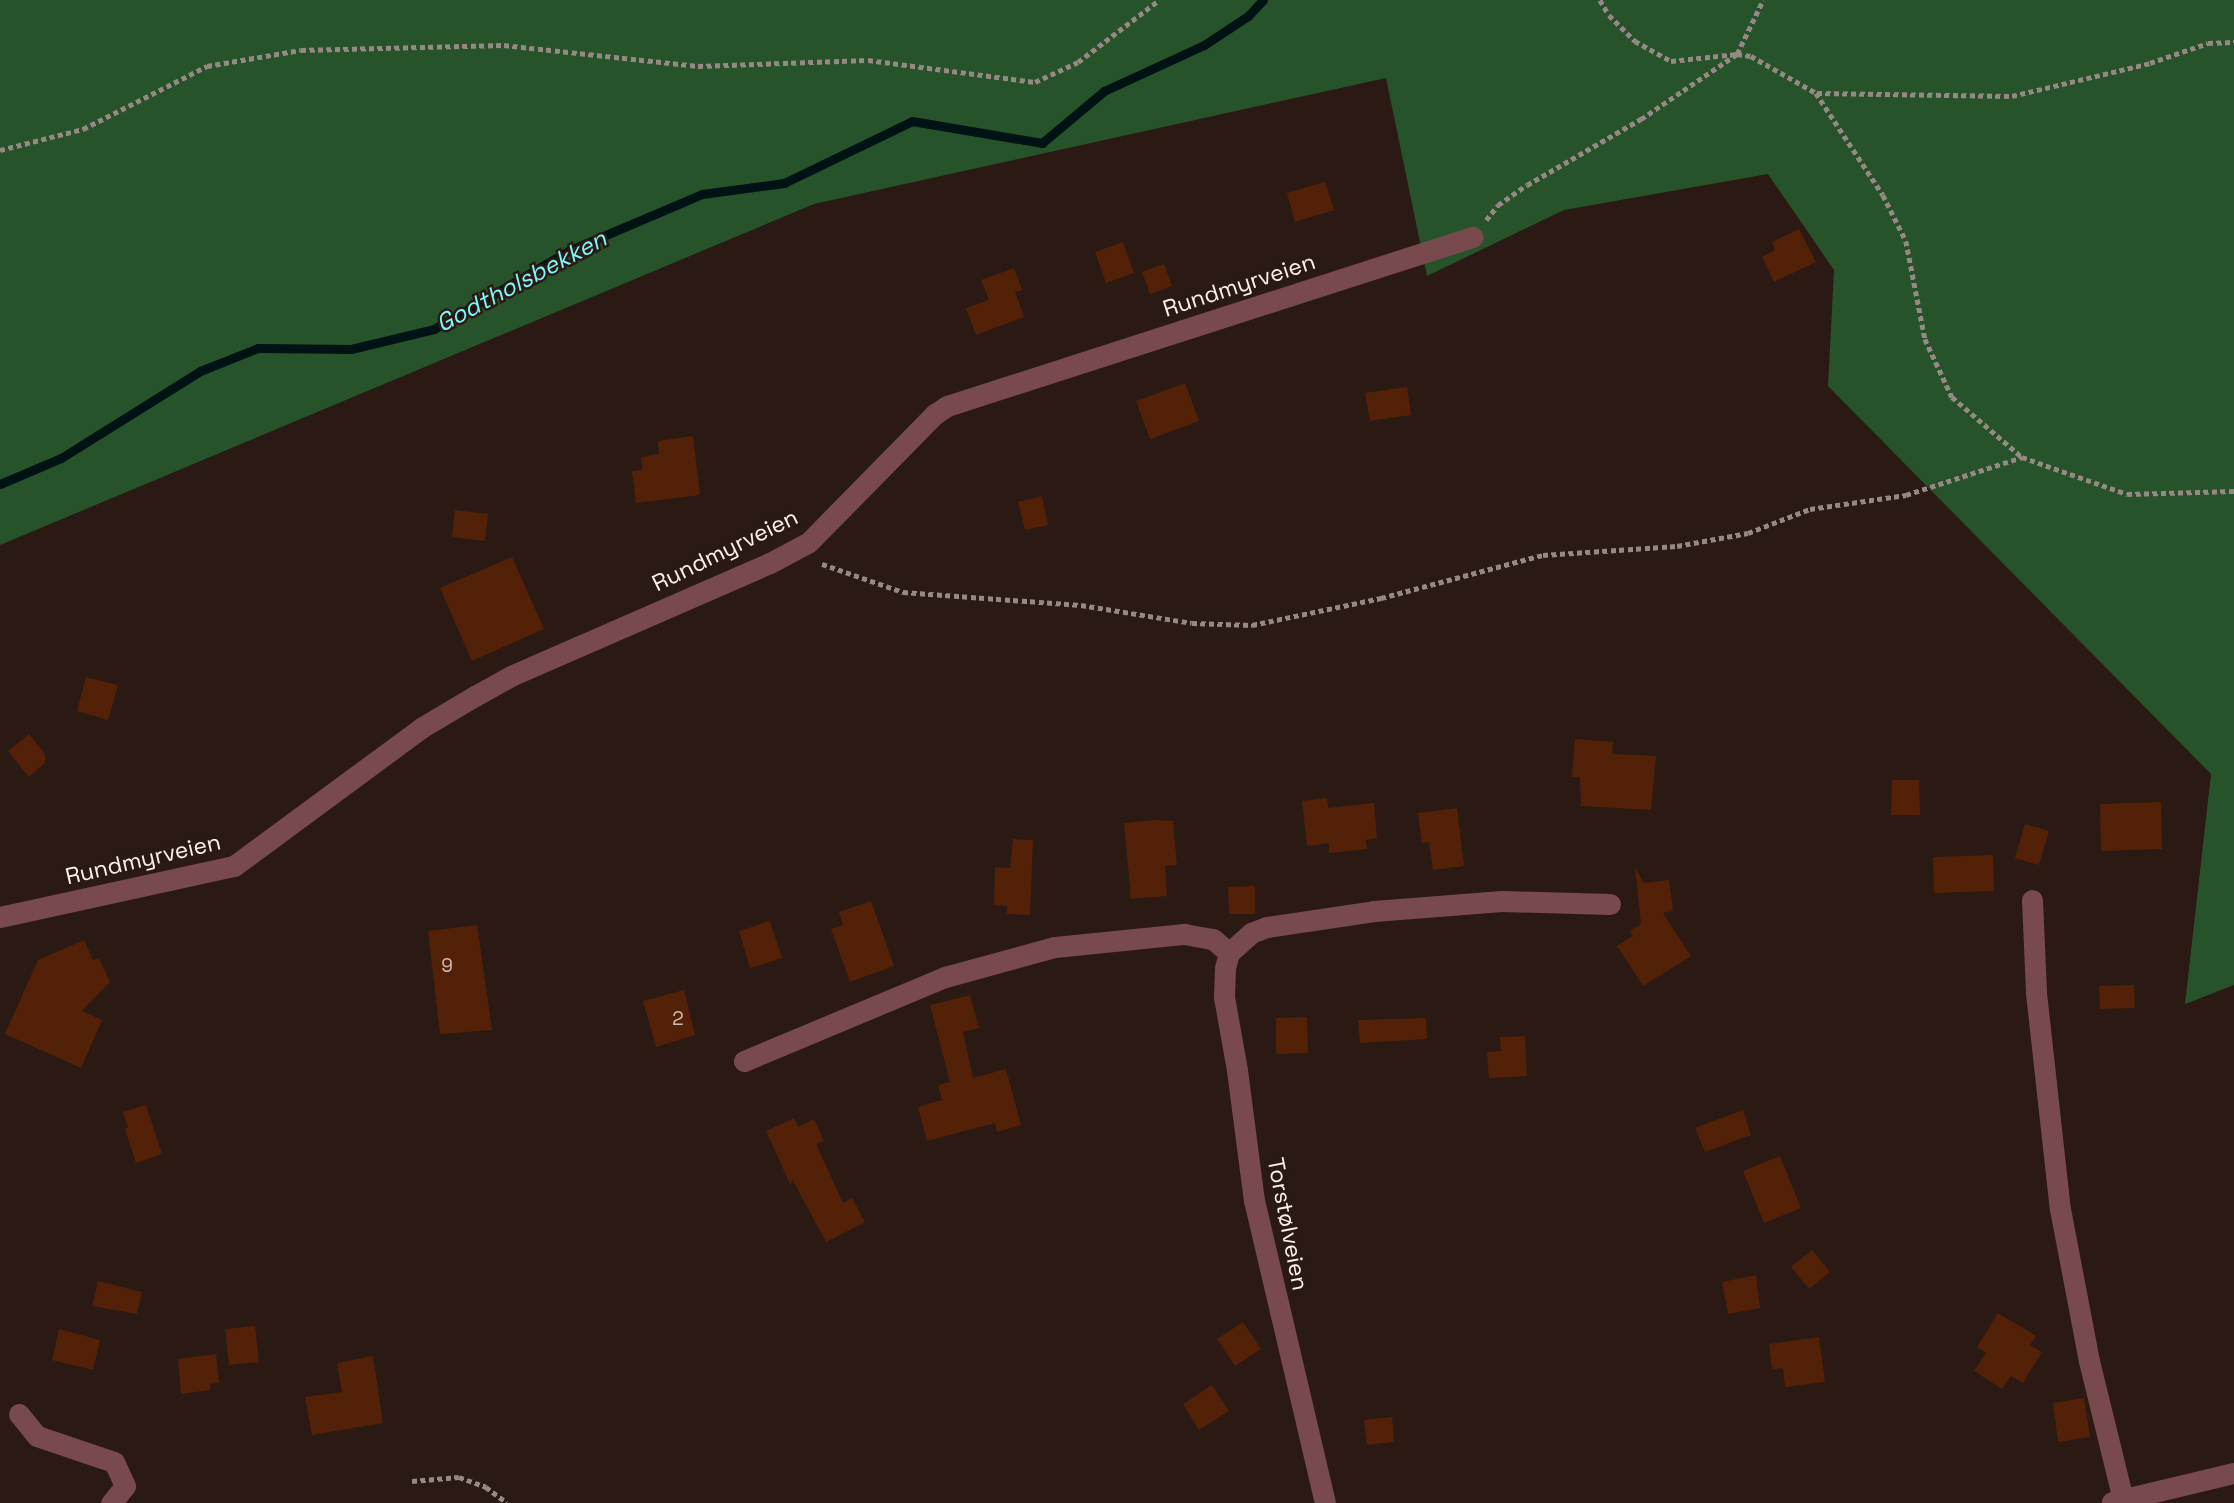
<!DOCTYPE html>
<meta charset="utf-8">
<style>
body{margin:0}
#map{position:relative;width:2234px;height:1503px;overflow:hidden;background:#2a1a13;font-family:"Space Grotesk",sans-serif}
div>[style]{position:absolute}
.forest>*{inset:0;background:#27532b}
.stream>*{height:9px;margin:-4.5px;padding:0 4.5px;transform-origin:4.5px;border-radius:4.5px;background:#001314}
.building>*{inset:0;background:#532107}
.path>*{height:4.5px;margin-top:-2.25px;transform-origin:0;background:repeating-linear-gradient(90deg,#968882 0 5px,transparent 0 8.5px)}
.minor>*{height:21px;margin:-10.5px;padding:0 10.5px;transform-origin:10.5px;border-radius:10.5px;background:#794a4d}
span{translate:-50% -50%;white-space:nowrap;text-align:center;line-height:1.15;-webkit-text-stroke:5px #2a1a13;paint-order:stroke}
.number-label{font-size:19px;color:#d2bdb3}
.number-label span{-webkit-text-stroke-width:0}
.street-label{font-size:23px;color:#fdf1ec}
.water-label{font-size:24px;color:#7bf9fe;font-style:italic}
</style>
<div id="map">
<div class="forest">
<div style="clip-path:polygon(0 0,2234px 0,2234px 985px,2185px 1004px,2211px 774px,1828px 386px,1834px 270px,1768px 174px,1564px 210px,1427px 276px,1386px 78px,814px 204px,0 545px)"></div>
</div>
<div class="stream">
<div style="left:0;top:484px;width:66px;rotate:-23.1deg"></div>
<div style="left:61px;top:458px;width:164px;rotate:-32deg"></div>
<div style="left:200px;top:371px;width:62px;rotate:-21.6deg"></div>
<div style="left:258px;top:348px;width:93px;rotate:0.6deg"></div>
<div style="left:351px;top:349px;width:85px;rotate:-13.5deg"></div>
<div style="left:434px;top:329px;width:155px;rotate:-30.2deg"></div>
<div style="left:568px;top:251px;width:146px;rotate:-23deg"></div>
<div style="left:702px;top:194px;width:83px;rotate:-7.6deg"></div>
<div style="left:784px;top:183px;width:142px;rotate:-25.8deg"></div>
<div style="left:912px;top:121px;width:132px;rotate:9.6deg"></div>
<div style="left:1042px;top:143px;width:81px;rotate:-40deg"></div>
<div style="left:1104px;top:91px;width:110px;rotate:-24.7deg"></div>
<div style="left:1204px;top:45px;width:53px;rotate:-33.4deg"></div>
<div style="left:1248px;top:16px;width:22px;rotate:-47deg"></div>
</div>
<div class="building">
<div style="clip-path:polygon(1325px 182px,1334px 210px,1295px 222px,1287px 193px)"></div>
<div style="clip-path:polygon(1799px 229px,1816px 262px,1774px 282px,1762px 257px,1775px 250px,1772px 242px)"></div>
<div style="clip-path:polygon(1123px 242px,1134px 273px,1106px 283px,1095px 252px)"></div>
<div style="clip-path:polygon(1164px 264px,1172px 286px,1150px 294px,1142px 272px)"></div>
<div style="clip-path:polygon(1014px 268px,1022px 290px,1015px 292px,1024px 317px,976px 335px,966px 308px,989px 300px,981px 280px)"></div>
<div style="clip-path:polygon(1185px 383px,1199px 421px,1150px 439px,1136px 401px)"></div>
<div style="clip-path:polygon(1407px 387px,1411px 415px,1370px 421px,1365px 393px)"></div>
<div style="clip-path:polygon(693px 436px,700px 495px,636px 503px,632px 471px,642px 470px,641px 457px,659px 454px,658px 441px)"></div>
<div style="clip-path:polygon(1042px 496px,1048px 525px,1025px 530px,1018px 502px)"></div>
<div style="clip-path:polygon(455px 510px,488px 514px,485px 541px,452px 537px)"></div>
<div style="clip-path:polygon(512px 557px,544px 629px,472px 661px,440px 588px)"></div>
<div style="clip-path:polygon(86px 677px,118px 685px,108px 720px,77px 711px)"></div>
<div style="clip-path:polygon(29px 734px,45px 754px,45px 763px,29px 777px,8px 751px)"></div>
<div style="clip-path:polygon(1575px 739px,1613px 742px,1612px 754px,1656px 756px,1651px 810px,1581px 806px,1580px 777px,1572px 777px)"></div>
<div style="clip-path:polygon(1892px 780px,1919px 780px,1920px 815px,1891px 815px)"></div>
<div style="clip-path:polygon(1327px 798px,1328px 808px,1374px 803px,1377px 838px,1366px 840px,1367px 849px,1329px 853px,1329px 843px,1307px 846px,1302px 801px)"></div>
<div style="clip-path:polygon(2161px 802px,2162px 849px,2101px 851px,2100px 804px)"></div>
<div style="clip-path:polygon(1457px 808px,1464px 866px,1433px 870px,1429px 842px,1422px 843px,1418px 813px)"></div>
<div style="clip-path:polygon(1154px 820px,1173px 821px,1177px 865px,1165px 866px,1167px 896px,1131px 899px,1124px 823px)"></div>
<div style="clip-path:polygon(2025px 824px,2049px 831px,2039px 865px,2015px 858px)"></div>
<div style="clip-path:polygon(1013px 839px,1033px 840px,1030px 915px,1007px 914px,1007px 906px,994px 905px,995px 867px,1010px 868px)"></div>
<div style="clip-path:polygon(1993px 855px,1994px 891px,1934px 893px,1933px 857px)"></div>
<div style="clip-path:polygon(1635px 868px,1644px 883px,1669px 880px,1673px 911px,1663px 913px,1691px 956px,1643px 986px,1617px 946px,1633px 936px,1630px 931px,1641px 924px)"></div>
<div style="clip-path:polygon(1255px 886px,1255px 914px,1229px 914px,1228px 887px)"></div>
<div style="clip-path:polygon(871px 901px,894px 966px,850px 982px,831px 929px,843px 925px,839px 912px)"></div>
<div style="clip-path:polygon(770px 921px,782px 958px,750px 968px,739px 931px)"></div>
<div style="clip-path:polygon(477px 925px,492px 1030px,440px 1034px,428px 931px)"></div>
<div style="clip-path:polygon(84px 940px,93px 960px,99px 958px,110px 982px,82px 1011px,102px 1020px,81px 1068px,5px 1034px,38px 960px)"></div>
<div style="clip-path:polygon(2134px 985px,2135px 1008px,2100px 1009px,2099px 986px)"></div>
<div style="clip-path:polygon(684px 990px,695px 1035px,656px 1047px,643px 1001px)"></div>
<div style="clip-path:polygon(970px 995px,979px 1028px,963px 1032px,973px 1078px,1006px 1069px,1021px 1125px,997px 1132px,995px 1123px,927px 1141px,918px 1107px,942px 1100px,938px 1085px,950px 1082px,930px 1005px)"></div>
<div style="clip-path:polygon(1307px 1017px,1308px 1053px,1276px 1054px,1276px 1018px)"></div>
<div style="clip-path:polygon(1426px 1018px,1427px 1039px,1360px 1043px,1358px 1020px)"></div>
<div style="clip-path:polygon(1525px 1036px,1527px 1076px,1489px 1078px,1487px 1052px,1501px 1051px,1500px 1037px)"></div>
<div style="clip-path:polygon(146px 1105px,162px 1154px,136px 1163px,125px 1129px,128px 1127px,123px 1112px)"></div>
<div style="clip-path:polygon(1743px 1110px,1751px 1135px,1705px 1152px,1695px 1128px)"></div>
<div style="clip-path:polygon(794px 1118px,798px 1127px,814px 1119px,824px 1141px,816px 1144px,843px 1203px,852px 1198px,865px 1222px,826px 1242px,792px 1179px,791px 1186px,766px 1131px)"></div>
<div style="clip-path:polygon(1780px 1156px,1801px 1208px,1764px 1223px,1743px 1171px)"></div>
<div style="clip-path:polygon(1812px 1250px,1830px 1272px,1809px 1289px,1791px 1267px)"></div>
<div style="clip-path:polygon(1756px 1275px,1760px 1308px,1728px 1314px,1722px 1282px)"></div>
<div style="clip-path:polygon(98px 1281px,142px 1292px,137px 1314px,92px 1306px)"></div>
<div style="clip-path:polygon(1998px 1313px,2036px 1336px,2030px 1345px,2042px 1352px,2023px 1383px,2011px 1376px,2002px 1389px,1974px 1371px,1986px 1353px,1977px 1347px)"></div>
<div style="clip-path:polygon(1243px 1322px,1261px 1349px,1235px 1366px,1217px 1339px)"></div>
<div style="clip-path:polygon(255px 1326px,259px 1362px,229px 1365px,225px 1329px)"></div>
<div style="clip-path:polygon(59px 1329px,100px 1340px,93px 1370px,52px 1360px)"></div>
<div style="clip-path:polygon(1819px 1337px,1825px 1382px,1785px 1387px,1783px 1368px,1772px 1369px,1769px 1344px)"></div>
<div style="clip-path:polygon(216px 1354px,219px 1383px,210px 1384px,210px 1390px,181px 1394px,178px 1359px)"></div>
<div style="clip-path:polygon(373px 1356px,383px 1423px,312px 1435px,305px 1397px,342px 1392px,337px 1363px)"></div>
<div style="clip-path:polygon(1212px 1385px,1229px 1411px,1199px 1430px,1183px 1404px)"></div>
<div style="clip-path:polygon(2084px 1398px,2090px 1437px,2058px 1442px,2053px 1403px)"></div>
<div style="clip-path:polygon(1392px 1417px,1394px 1442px,1367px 1445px,1364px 1420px)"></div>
</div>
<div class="path">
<div style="left:1600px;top:0;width:17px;rotate:59deg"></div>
<div style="left:1609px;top:15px;width:37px;rotate:45deg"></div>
<div style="left:1635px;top:41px;width:41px;rotate:29.1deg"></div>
<div style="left:1671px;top:61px;width:66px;rotate:-6.1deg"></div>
<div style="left:1737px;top:54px;width:14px;rotate:8deg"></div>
<div style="left:1751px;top:56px;width:75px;rotate:29.6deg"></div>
<div style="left:1816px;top:93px;width:122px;rotate:56.7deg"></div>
<div style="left:1883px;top:195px;width:51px;rotate:63.4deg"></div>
<div style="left:1906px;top:241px;width:100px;rotate:79deg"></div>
<div style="left:1925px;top:339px;width:64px;rotate:65deg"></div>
<div style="left:1952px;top:397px;width:92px;rotate:40.6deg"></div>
<div style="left:2022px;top:457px;width:111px;rotate:19.4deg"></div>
<div style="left:2127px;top:494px;width:107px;rotate:-1.6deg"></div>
<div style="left:1817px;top:93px;width:195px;rotate:0.9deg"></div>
<div style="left:2012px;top:96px;width:142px;rotate:-13.4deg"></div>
<div style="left:2150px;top:63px;width:61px;rotate:-19deg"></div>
<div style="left:2208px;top:43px;width:26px;rotate:-2deg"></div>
<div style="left:0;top:150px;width:86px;rotate:-14.2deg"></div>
<div style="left:83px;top:129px;width:139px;rotate:-26.9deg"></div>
<div style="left:207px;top:66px;width:95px;rotate:-9.7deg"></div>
<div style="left:301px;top:50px;width:203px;rotate:-1.4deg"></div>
<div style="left:504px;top:45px;width:195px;rotate:6.2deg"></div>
<div style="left:698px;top:66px;width:170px;rotate:-2deg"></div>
<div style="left:868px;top:60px;width:168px;rotate:7.5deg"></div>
<div style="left:1035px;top:82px;width:47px;rotate:-24.9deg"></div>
<div style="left:1078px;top:62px;width:102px;rotate:-37.4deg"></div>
<div style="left:1486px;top:220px;width:19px;rotate:-51deg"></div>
<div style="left:1498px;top:205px;width:35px;rotate:-35deg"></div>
<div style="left:1527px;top:185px;width:132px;rotate:-30.1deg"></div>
<div style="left:1641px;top:119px;width:116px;rotate:-34.1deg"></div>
<div style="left:1737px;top:54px;width:60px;rotate:-64.3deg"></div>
<div style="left:822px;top:564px;width:86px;rotate:19.1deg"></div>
<div style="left:903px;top:592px;width:178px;rotate:4.2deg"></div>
<div style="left:1081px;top:605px;width:112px;rotate:9.2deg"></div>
<div style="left:1192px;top:623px;width:60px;rotate:1.9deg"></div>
<div style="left:1252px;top:625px;width:132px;rotate:-11.8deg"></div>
<div style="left:1381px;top:598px;width:168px;rotate:-14.9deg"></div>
<div style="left:1543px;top:555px;width:134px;rotate:-3.8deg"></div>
<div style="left:1677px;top:546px;width:72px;rotate:-10.4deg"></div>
<div style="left:1748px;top:533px;width:66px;rotate:-21.2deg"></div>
<div style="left:1810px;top:509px;width:97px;rotate:-8.3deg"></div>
<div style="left:1906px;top:495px;width:122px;rotate:-18.1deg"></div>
<div style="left:412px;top:1481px;width:47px;rotate:-4.9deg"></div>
<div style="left:459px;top:1477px;width:29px;rotate:20deg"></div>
<div style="left:486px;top:1487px;width:26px;rotate:37deg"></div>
</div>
<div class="minor">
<div style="left:2032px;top:900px;width:93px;rotate:87.5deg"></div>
<div style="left:2036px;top:993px;width:217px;rotate:83.7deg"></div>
<div style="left:2060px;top:1209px;width:155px;rotate:79.2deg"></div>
<div style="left:2089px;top:1361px;width:142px;rotate:76.2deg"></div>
<div style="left:0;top:917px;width:239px;rotate:-12.3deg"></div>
<div style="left:234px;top:866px;width:232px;rotate:-36.4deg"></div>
<div style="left:421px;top:728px;width:63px;rotate:-30.7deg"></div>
<div style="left:475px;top:696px;width:41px;rotate:-29.1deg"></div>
<div style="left:511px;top:676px;width:283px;rotate:-23.6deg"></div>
<div style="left:770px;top:563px;width:44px;rotate:-28.3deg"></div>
<div style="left:809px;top:542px;width:180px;rotate:-45.5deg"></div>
<div style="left:935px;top:414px;width:14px;rotate:-34deg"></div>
<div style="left:947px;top:406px;width:552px;rotate:-17.84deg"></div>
<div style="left:744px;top:1061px;width:218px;rotate:-22.7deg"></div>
<div style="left:945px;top:977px;width:114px;rotate:-15.3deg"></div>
<div style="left:1055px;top:947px;width:130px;rotate:-5.8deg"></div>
<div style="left:1184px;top:934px;width:29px;rotate:10deg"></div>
<div style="left:1213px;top:939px;width:21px;rotate:41deg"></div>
<div style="left:19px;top:1414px;width:28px;rotate:51deg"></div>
<div style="left:37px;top:1436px;width:81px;rotate:18.7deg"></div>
<div style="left:114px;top:1462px;width:26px;rotate:65deg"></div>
<div style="left:125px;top:1486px;width:22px;rotate:129deg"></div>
<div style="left:2112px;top:1502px;width:125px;rotate:-13.4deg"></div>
<div style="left:1325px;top:1503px;width:310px;rotate:-103.2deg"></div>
<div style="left:1254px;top:1201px;width:132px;rotate:-97.4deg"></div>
<div style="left:1237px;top:1070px;width:74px;rotate:-100.1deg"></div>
<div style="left:1224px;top:997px;width:29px;rotate:-88deg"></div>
<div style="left:1225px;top:968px;width:16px;rotate:-75deg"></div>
<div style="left:1229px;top:953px;width:30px;rotate:-42deg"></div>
<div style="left:1251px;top:933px;width:17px;rotate:-21deg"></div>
<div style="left:1267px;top:927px;width:108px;rotate:-8.5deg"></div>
<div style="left:1374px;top:911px;width:128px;rotate:-4.5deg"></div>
<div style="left:1502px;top:901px;width:108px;rotate:1.6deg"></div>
</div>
<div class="number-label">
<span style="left:447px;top:966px">9</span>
<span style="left:678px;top:1019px">2</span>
</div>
<div class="street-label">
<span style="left:1239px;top:285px;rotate:-18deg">Rundmyrveien</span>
<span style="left:725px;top:550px;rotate:-26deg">Rundmyrveien</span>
<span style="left:143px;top:859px;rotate:-13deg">Rundmyrveien</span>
<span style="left:1288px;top:1224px;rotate:79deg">Torstølveien</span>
</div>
<div class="water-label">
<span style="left:521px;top:281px;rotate:-28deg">Godtholsbekken</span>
</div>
</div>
